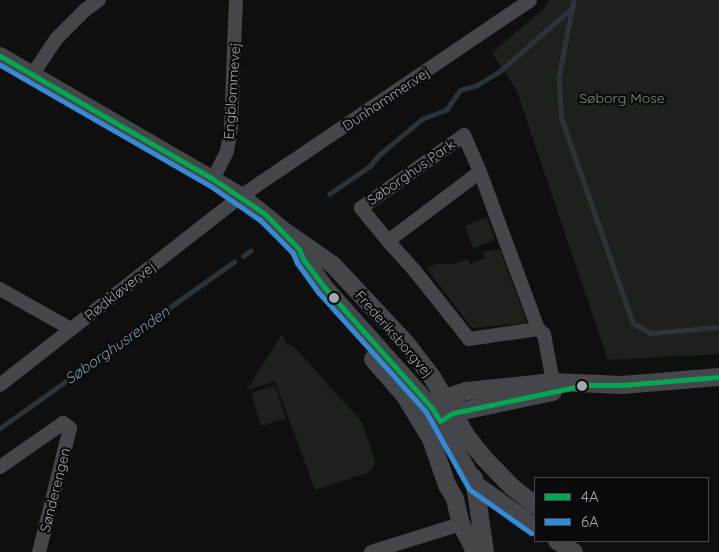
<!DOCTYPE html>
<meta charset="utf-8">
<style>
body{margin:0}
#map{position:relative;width:719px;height:552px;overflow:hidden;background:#0f0f10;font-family:Quicksand,sans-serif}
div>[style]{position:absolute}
.green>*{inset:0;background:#1c211c}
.stream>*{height:4.5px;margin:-2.25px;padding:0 2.25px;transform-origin:2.25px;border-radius:2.25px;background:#2b3338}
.minor>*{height:14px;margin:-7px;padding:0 7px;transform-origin:7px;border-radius:7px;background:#454649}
.tertiary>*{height:18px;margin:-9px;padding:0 9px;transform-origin:9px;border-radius:9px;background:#454649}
.bus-1>*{height:5px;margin:-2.5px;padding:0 2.5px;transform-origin:2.5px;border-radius:2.5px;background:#00a651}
.bus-2>*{height:5px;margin:-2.5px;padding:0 2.5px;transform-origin:2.5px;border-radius:2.5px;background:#338bd7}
.dots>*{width:14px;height:14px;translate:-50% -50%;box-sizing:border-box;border:2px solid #0a0a0b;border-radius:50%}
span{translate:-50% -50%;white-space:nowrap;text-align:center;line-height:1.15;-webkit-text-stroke:4.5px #0a0a0b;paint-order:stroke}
.street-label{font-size:14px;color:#a1a8b0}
.park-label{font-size:14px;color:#7b9a79}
.water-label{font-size:15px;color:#7a99a9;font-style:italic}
.legend{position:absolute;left:534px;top:477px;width:175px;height:65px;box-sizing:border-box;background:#0a0a0b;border:1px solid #46494d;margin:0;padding:6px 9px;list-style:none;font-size:15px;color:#a1a8b0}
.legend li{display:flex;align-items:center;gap:10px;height:25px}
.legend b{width:25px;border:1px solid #46494d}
</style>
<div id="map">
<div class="green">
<div style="clip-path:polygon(549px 0,719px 0,719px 354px,608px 360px,516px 89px,492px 53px,543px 9px)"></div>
<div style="clip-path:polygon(487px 217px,495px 240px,473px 248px,465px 226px)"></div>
<div style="clip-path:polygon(500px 249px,527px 323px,472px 328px,427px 269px,434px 264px,455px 264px,467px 259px,470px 264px,485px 258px,483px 252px)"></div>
<div style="clip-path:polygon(282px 334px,287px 344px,295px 348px,362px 422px,375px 461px,373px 468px,367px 473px,315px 490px,275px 381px,246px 391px)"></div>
<div style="clip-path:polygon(275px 385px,286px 418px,261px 426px,251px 393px)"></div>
</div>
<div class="stream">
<div style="left:574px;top:0;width:79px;rotate:100.9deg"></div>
<div style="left:559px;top:78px;width:41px;rotate:85.8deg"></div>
<div style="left:562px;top:119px;width:216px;rotate:70.8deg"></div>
<div style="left:633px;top:323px;width:21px;rotate:29deg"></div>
<div style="left:651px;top:333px;width:68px;rotate:-5deg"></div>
<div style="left:329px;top:194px;width:50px;rotate:-34.3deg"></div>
<div style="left:370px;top:166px;width:13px;rotate:-51deg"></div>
<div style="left:378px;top:156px;width:57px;rotate:-40.1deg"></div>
<div style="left:422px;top:119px;width:26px;rotate:-21deg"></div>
<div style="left:446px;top:110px;width:24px;rotate:-55deg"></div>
<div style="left:460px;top:90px;width:18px;rotate:-16deg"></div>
<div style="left:477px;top:85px;width:27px;rotate:-31deg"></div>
<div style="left:500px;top:71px;width:97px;rotate:-41.2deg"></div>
<div style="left:243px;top:256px;width:9px;rotate:-36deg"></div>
<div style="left:0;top:428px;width:287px;rotate:-35.4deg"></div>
</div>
<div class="minor">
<div style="left:32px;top:75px;width:45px;rotate:-56deg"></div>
<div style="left:57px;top:38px;width:40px;rotate:-45deg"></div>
<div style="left:85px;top:10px;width:17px;rotate:-36deg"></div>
<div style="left:213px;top:179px;width:31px;rotate:-63deg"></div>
<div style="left:227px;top:151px;width:23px;rotate:-80deg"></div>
<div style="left:231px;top:128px;width:128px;rotate:-87.8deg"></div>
<div style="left:388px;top:241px;width:43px;rotate:-129.3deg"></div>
<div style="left:361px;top:208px;width:126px;rotate:-35.3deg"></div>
<div style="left:464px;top:135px;width:40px;rotate:66.6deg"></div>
<div style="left:0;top:289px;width:81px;rotate:29.4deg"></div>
<div style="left:538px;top:329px;width:70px;rotate:171.8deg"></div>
<div style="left:469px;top:339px;width:87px;rotate:-128.5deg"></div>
<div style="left:415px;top:271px;width:40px;rotate:-132deg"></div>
<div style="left:388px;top:241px;width:115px;rotate:-36.9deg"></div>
<div style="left:480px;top:172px;width:167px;rotate:69.7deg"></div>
<div style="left:538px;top:329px;width:8px;rotate:40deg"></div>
<div style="left:544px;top:334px;width:49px;rotate:79.4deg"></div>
<div style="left:0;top:385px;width:306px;rotate:-38.1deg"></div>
<div style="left:241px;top:196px;width:349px;rotate:-34.1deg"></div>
<div style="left:0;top:467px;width:77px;rotate:-34.9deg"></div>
<div style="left:63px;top:423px;width:9px;rotate:36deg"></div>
<div style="left:70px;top:428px;width:128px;rotate:104deg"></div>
<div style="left:371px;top:552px;width:94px;rotate:-17.3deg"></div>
</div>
<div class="tertiary">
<div style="left:0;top:56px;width:279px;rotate:30.2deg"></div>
<div style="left:241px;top:196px;width:54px;rotate:39deg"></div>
<div style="left:283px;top:230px;width:61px;rotate:35deg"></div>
<div style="left:333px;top:265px;width:107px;rotate:46.9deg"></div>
<div style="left:406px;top:343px;width:43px;rotate:52.6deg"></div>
<div style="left:432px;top:377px;width:69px;rotate:59.7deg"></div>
<div style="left:467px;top:437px;width:26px;rotate:51deg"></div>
<div style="left:483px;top:457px;width:42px;rotate:46deg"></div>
<div style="left:512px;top:487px;width:29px;rotate:38deg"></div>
<div style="left:291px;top:240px;width:59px;rotate:54.7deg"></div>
<div style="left:325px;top:288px;width:161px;rotate:48.3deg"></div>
<div style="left:432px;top:408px;width:87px;rotate:60.5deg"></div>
<div style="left:475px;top:484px;width:74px;rotate:35.6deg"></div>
<div style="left:373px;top:359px;width:49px;rotate:49.1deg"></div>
<div style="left:405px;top:396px;width:50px;rotate:58.8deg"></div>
<div style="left:431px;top:439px;width:49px;rotate:70.8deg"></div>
<div style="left:447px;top:485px;width:16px;rotate:60deg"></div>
<div style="left:455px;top:499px;width:26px;rotate:77deg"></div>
<div style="left:461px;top:524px;width:31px;rotate:63deg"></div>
<div style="left:436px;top:405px;width:11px;rotate:-38deg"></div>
<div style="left:445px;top:398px;width:23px;rotate:-18deg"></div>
<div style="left:467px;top:391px;width:86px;rotate:-6deg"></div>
<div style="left:553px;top:382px;width:69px;rotate:2.5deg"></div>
<div style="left:622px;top:385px;width:97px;rotate:-4.7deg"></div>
<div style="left:445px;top:418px;width:9px;rotate:-32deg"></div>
<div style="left:453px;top:413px;width:102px;rotate:-11.9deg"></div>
<div style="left:474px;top:478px;width:75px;rotate:81.5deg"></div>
<div style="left:557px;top:541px;width:20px;rotate:33deg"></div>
</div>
<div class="bus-1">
<div style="left:0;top:56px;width:246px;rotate:30deg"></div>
<div style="left:213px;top:179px;width:63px;rotate:33.9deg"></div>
<div style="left:265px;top:214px;width:49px;rotate:45.8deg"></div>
<div style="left:299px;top:249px;width:11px;rotate:68deg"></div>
<div style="left:303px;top:259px;width:36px;rotate:53deg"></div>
<div style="left:325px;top:288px;width:161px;rotate:48.3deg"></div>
<div style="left:432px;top:408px;width:15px;rotate:58deg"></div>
<div style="left:440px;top:421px;width:15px;rotate:-32deg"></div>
<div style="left:453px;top:413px;width:135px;rotate:-12deg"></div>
<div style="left:585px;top:385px;width:37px"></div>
<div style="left:622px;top:385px;width:97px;rotate:-4.7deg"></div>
</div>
<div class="bus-2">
<div style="left:0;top:65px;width:241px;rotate:29.9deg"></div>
<div style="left:209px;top:185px;width:62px;rotate:34.5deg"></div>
<div style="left:260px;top:220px;width:47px;rotate:45deg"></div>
<div style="left:293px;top:253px;width:11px;rotate:68deg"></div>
<div style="left:297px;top:263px;width:37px;rotate:54deg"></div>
<div style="left:319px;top:293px;width:160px;rotate:48deg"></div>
<div style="left:426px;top:412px;width:88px;rotate:60.8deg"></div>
<div style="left:469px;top:489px;width:76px;rotate:35.4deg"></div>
</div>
<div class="dots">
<div style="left:334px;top:298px;background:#a1a8b0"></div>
<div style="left:582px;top:386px;background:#a1a8b0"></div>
</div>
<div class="street-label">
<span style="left:232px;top:91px;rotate:-86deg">Engblommevej</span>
<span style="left:386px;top:99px;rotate:-34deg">Dunhammervej</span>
<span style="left:411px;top:172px;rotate:-35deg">Søborghus Park</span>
<span style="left:120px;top:291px;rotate:-38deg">Rødkløvervej</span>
<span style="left:394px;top:334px;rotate:49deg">Frederiksborgvej</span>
<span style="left:55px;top:490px;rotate:-76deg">Sønderengen</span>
</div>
<div class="park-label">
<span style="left:622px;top:98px">Søborg Mose</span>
</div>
<div class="water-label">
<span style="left:117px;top:345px;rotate:-35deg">Søborghusrenden</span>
</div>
<ul class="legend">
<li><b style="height:6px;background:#00a651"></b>4A</li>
<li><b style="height:6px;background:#338bd7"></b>6A</li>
</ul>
</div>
